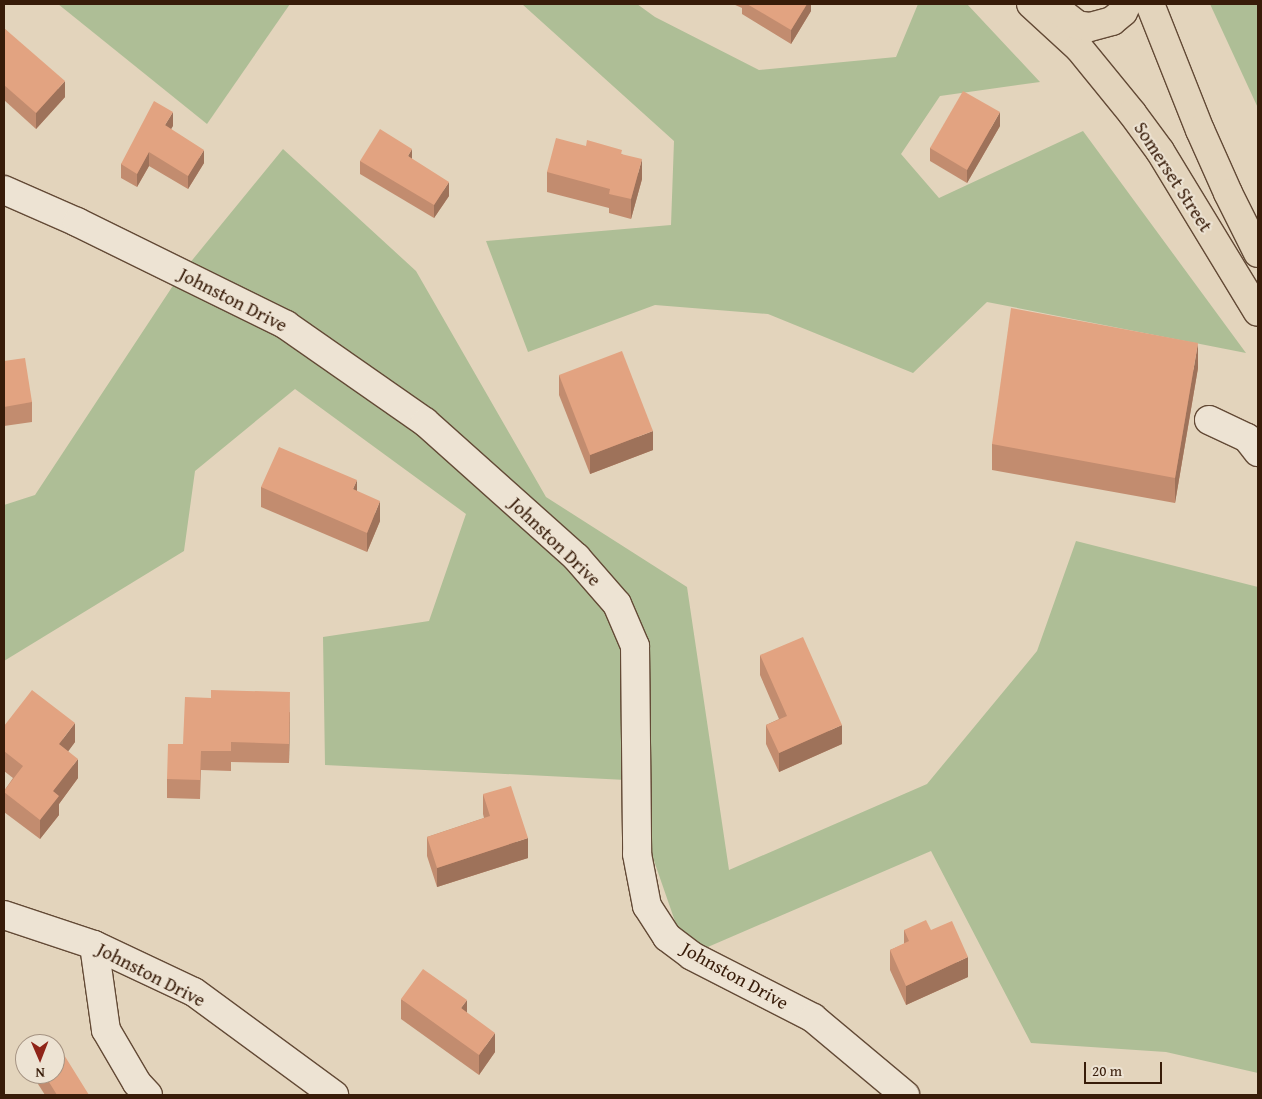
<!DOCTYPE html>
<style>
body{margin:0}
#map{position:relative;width:1262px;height:1099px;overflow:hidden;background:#e3d4bc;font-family:"Gentium Book Plus",serif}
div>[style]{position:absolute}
.green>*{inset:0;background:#aebe96}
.roads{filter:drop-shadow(1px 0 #634a36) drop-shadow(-1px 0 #634a36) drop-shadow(0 1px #634a36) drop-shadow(0 -1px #634a36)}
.minor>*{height:28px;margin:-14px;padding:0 14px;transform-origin:14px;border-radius:14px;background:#ede3d3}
.major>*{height:28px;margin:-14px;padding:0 14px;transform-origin:14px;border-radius:14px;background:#e3d4bc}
.wall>*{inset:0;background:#c28c6f}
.shaded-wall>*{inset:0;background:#9e725a}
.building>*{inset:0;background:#e2a381}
span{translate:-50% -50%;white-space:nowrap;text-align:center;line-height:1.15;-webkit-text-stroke:4px #ede3d3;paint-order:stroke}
.street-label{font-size:19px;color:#381c09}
.frame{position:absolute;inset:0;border:5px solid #381c09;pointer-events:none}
.north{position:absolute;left:15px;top:1034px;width:50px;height:50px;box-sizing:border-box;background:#ede3d3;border:1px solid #a59382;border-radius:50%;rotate:179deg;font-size:14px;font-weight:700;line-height:20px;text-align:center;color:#381c09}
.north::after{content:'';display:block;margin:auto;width:18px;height:22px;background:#8f2418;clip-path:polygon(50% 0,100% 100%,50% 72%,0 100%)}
.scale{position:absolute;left:1084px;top:1062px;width:78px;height:22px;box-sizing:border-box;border:2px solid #381c09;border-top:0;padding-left:6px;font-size:15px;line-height:18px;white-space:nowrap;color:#381c09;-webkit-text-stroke:4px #ede3d3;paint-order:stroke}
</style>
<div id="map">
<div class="green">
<div style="clip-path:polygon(58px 4px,290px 4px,207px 124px)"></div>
<div style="clip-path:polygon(522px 4px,637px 4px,655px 17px,759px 70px,896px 57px,918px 4px,967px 4px,1040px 82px,940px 96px,901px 154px,939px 198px,1083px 131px,1246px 353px,987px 302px,913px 373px,768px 314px,655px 305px,528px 352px,486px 241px,671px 225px,674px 141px)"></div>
<div style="clip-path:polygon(1210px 4px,1258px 4px,1258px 108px)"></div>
<div style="clip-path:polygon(283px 149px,416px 271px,546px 497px,687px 587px,729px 870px,927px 784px,1037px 651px,1076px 541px,1258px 587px,1258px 1073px,1166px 1052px,1031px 1043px,931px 851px,687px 956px,626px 780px,325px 765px,323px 637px,429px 621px,466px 514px,295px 389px,195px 471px,184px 551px,4px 661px,4px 505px,35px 495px,180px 275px)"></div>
</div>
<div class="roads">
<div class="minor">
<div style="left:4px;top:190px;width:80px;rotate:23.7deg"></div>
<div style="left:77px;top:222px;width:233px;rotate:26.2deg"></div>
<div style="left:286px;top:325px;width:169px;rotate:34.9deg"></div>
<div style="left:425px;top:422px;width:203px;rotate:41.8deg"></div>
<div style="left:576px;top:557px;width:62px;rotate:48.9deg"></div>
<div style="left:617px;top:604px;width:46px;rotate:66.8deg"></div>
<div style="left:635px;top:646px;width:208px;rotate:89.4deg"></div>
<div style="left:637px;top:854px;width:53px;rotate:79.1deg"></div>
<div style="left:647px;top:906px;width:37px;rotate:57deg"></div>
<div style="left:667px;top:937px;width:31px;rotate:37deg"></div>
<div style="left:692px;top:956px;width:136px;rotate:27.1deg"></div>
<div style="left:813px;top:1018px;width:120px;rotate:39.9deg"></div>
<div style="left:1209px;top:420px;width:42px;rotate:25.3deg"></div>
<div style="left:1247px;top:438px;width:18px;rotate:52deg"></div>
<div style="left:4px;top:915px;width:95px;rotate:18.4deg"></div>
<div style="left:94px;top:945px;width:110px;rotate:25.2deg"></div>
<div style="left:194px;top:992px;width:174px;rotate:36.3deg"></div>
<div style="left:94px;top:945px;width:86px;rotate:82deg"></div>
<div style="left:106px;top:1030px;width:61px;rotate:59.7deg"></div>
<div style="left:137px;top:1083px;width:16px;rotate:47deg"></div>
</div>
<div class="major">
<div style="left:1031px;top:4px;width:65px;rotate:42.5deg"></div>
<div style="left:1079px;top:48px;width:84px;rotate:50.8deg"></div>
<div style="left:1132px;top:113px;width:47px;rotate:53.6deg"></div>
<div style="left:1160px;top:151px;width:188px;rotate:58.7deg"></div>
<div style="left:1150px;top:4px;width:136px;rotate:68.4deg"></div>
<div style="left:1200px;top:130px;width:69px;rotate:66deg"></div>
<div style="left:1228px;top:193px;width:67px;rotate:63.4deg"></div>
<div style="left:1053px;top:6px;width:31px;rotate:38deg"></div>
<div style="left:1077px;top:25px;width:13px;rotate:9deg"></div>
<div style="left:1090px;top:27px;width:23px;rotate:-15deg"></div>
<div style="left:1112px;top:21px;width:14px;rotate:-39deg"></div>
<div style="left:1123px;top:12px;width:9px;rotate:-63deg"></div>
</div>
</div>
<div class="wall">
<div style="clip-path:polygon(733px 4px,811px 4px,811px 11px,791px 44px,742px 14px,742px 8px)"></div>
<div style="clip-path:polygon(4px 28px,65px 97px,36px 129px,4px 100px)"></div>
<div style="clip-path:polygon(173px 126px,171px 129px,204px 163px,188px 189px,149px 166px,137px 187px,121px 178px,121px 164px)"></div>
<div style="clip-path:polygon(1000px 126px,967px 183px,930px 161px,930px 148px)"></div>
<div style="clip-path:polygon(586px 146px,622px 154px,642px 179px,631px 219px,609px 213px,609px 208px,547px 192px,547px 172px)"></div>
<div style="clip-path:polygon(412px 159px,449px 196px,434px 218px,360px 174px,360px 161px)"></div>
<div style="clip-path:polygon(4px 361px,32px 402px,32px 422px,4px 426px)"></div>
<div style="clip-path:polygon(1198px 368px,1175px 503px,992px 470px,992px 444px)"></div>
<div style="clip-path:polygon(559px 375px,653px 450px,590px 474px,559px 395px)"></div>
<div style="clip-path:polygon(261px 487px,357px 491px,380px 521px,367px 552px,261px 507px)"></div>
<div style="clip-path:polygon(760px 655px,842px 744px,779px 772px,766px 744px,766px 725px,779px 719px,760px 675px)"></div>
<div style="clip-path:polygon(290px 712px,289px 763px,231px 762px,231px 771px,201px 770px,200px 799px,167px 798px,167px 779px,183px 744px)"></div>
<div style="clip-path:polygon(4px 726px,75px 742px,68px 751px,78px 778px,59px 804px,59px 815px,40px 839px,4px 812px,4px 791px,13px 778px,4px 771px)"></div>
<div style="clip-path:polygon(483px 794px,528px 858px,437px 887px,427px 856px,427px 837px,484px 818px,483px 814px)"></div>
<div style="clip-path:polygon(904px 930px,931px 930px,968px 977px,906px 1005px,890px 970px,890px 950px,904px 944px)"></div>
<div style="clip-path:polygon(401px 999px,495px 1052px,479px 1075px,401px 1019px)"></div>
<div style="clip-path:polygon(38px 1074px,55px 1074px,89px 1095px,45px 1095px,38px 1084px)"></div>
</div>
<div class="shaded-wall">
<div style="clip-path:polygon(807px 4px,811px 4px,811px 11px,791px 44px,791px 30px)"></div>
<div style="clip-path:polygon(65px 81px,65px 97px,36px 129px,36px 113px)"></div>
<div style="clip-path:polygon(173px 112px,173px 126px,165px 138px,165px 125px)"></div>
<div style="clip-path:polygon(1000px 112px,1000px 126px,967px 183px,967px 170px)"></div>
<div style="clip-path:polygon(412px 149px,412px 162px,408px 156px)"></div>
<div style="clip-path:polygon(204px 150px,204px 163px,188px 189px,188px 176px)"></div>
<div style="clip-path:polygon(149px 152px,149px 166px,137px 187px,137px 174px)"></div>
<div style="clip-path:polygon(642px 159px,642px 179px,631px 219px,631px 199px)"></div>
<div style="clip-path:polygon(449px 182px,449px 196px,434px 218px,434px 205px)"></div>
<div style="clip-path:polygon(1198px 343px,1198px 368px,1175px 503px,1175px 478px)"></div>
<div style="clip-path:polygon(653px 431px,653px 450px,590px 474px,590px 455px)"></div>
<div style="clip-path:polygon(357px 480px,357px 500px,353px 489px)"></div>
<div style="clip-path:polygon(380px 501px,380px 521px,367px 552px,367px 533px)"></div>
<div style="clip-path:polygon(290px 692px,290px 712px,289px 763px,289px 744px)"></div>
<div style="clip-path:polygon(75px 723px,75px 742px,59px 764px,59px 744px)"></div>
<div style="clip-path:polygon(842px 725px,842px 744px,779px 772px,779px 753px)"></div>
<div style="clip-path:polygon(78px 759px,78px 778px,59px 804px,59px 815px,40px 839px,40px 820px,53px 791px)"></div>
<div style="clip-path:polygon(528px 838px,528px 858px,437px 887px,437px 868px)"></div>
<div style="clip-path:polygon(968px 957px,968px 977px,906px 1005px,906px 986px)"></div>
<div style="clip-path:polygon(467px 1000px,467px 1020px,461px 1008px)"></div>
<div style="clip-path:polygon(495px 1033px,495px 1052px,479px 1075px,479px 1055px)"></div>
</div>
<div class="building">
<div style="clip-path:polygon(747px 4px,807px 4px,791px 30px)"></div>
<div style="clip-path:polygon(4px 28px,65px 81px,36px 113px,4px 85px)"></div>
<div style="clip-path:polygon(963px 91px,1000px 112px,967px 170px,930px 148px)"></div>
<div style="clip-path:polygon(154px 101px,173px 112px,165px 125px,204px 150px,188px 176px,149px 152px,137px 174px,121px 164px)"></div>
<div style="clip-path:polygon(380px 129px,412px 149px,408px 156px,449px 182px,434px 205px,360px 161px)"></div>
<div style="clip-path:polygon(556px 138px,586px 146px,587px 140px,622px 150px,621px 154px,642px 159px,631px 199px,609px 194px,610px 189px,547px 172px)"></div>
<div style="clip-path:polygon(1011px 308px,1198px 343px,1175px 478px,992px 444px)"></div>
<div style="clip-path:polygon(622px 351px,653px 431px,590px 455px,559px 375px)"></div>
<div style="clip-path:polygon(25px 358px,32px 402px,4px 407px,4px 361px)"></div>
<div style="clip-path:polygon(279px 447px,357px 480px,353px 489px,380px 501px,367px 533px,261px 487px)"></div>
<div style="clip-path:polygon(803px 637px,842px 725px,779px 753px,766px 725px,787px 716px,760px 655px)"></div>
<div style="clip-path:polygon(32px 690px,75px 723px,59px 744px,78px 759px,53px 791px,59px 796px,40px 820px,4px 792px,4px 791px,23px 766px,4px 751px,4px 726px)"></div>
<div style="clip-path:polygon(211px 690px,290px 692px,289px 744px,231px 742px,231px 751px,201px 751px,200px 780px,167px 779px,168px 744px,183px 744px,185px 697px,211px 698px)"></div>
<div style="clip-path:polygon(511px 786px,528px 838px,437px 868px,427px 837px,490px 816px,483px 794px)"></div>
<div style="clip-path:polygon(926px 920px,931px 930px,952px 921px,968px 957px,906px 986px,890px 950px,909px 941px,904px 930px)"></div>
<div style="clip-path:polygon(423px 969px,467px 1000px,461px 1008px,495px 1033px,479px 1055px,401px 999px)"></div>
<div style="clip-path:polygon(61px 1050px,89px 1095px,57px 1095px,44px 1074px,55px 1074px,55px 1054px)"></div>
</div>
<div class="street-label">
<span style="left:1173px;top:177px;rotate:57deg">Somerset Street</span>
<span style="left:233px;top:300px;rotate:27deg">Johnston Drive</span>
<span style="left:555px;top:542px;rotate:44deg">Johnston Drive</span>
<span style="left:151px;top:975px;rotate:27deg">Johnston Drive</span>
<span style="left:735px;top:976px;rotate:29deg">Johnston Drive</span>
</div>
<div class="frame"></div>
<div class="north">N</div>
<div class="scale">20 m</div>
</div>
